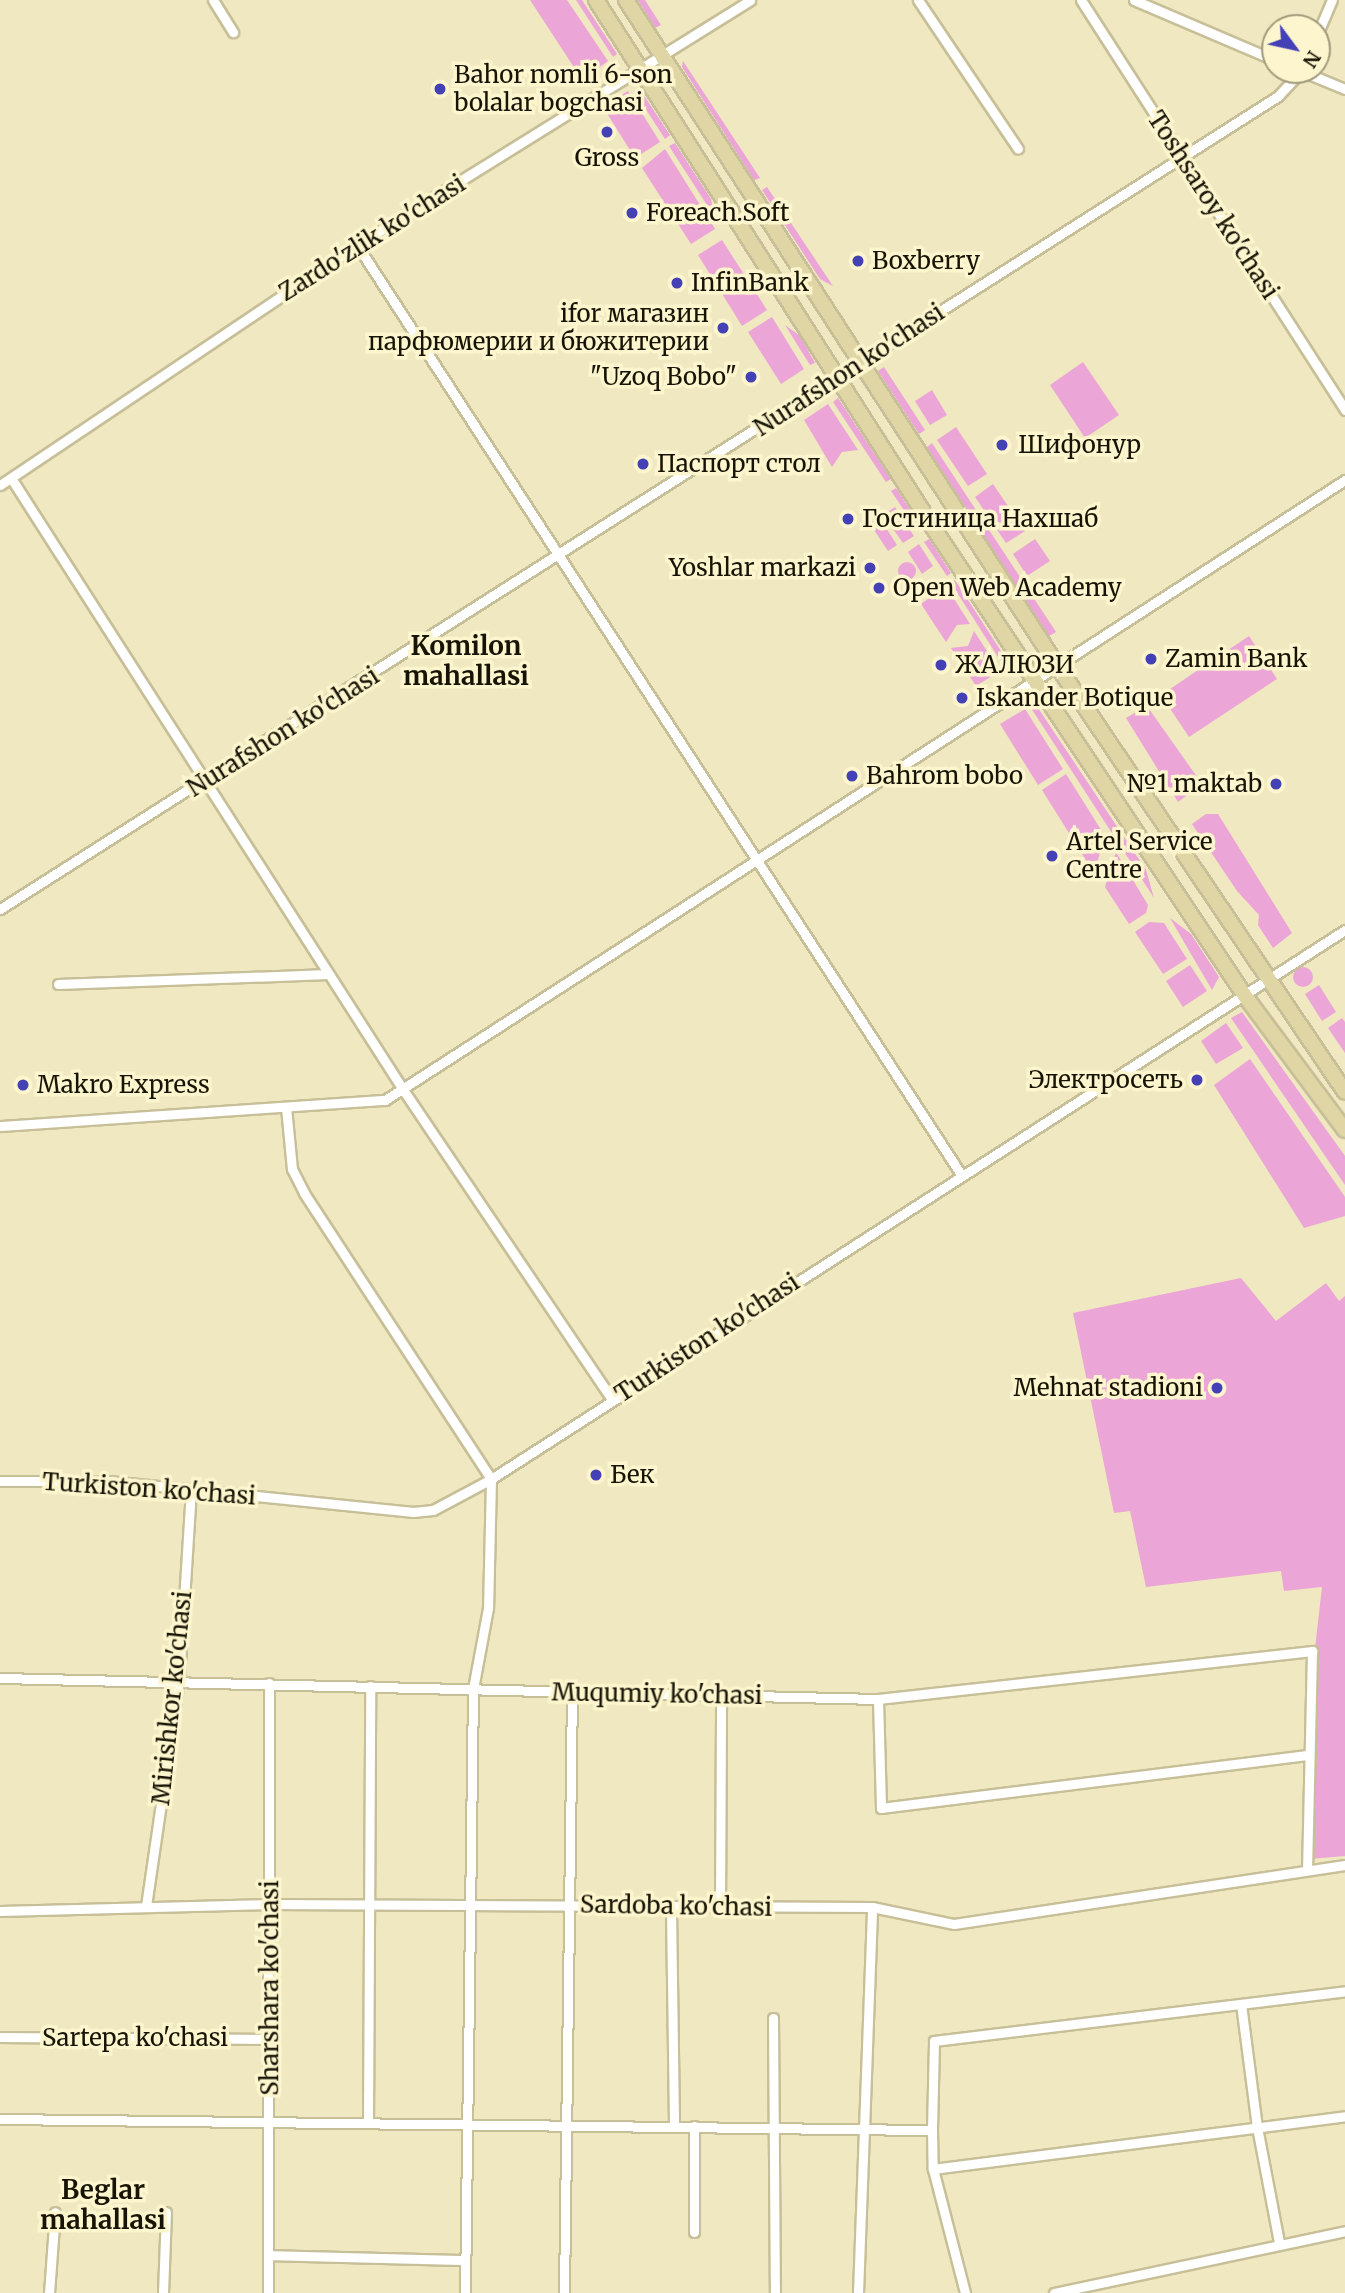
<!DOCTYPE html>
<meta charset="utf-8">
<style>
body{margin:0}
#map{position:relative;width:1345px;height:2293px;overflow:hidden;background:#f0e8c0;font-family:Merriweather,serif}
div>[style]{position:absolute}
.green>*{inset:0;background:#eba5d7}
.round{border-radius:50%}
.roads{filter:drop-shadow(2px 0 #c7bf98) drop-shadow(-2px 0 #c7bf98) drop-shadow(0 2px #c7bf98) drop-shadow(0 -2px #c7bf98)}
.minor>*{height:9px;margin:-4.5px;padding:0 4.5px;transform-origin:4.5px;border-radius:4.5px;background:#fff}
.primary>*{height:14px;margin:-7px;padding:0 7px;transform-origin:7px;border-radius:7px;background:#e0d6a5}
.dots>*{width:19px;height:19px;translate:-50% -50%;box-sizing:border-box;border:4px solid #fdf5cd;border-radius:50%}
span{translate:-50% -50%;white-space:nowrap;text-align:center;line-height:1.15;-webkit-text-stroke:7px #fdf5cd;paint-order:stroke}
.poi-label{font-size:24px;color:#171406}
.left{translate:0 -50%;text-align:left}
.right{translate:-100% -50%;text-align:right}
.street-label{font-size:24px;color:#171406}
.neighbourhood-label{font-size:26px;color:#171406;font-weight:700}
.north{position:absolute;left:1261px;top:14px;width:70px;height:70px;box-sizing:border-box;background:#fdf5cd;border:2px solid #a19b7d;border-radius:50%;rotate:123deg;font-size:19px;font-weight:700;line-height:28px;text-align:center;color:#171406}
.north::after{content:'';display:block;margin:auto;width:24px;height:32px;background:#4440b5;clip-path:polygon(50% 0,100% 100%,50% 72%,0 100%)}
</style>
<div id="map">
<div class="green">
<div style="clip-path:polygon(530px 0,567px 0,608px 61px,585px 78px,579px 75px)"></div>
<div style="clip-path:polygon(576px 0,582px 0,617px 54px,613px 57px)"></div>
<div style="clip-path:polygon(638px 0,645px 0,661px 25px,655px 28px)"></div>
<div style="clip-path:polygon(683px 61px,760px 178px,754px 180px,682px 67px)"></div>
<div style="clip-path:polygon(639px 88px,670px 135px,665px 139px,634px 91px)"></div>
<div style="clip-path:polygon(628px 91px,660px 142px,635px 158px,603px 107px)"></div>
<div style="clip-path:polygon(675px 143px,711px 199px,714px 216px,669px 146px)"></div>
<div style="clip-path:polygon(665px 149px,715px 229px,691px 244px,642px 168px)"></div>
<div style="clip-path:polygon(767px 187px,833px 286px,820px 279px,762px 190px)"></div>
<div style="clip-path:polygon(722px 240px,767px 310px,742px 326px,698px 255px)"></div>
<div style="clip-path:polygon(772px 317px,804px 369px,781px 384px,748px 332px)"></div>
<div style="clip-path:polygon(785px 325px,800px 336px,815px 363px,810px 365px)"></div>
<div style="clip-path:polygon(1083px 362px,1119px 415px,1085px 438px,1050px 385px)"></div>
<div style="clip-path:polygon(884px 367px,925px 430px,919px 434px,878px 371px)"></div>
<div style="clip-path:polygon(932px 390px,947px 415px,930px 425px,915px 401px)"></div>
<div style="clip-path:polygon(838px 398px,891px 479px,886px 482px,833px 402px)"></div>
<div style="clip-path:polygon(828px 404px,858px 450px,842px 452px,832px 467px,804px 420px)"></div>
<div style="clip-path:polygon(956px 427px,987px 474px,968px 486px,937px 440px)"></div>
<div style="clip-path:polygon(932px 443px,1056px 632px,1049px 636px,926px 448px)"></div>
<div style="clip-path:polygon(993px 484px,1025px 531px,1006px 543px,975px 497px)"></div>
<div style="clip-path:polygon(896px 488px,922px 528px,918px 531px,891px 491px)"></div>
<div style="clip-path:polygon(895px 507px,914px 536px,903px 543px,883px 515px)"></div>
<div style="clip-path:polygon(879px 517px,897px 545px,888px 551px,870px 524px)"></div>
<div style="clip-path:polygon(929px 539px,951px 573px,947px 576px,924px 542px)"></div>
<div style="clip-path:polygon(1035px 539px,1050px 561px,1027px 576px,1013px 554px)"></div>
<div style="clip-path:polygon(919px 544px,933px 566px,922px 574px,908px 552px)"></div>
<div class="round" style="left:898px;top:562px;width:18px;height:18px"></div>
<div style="clip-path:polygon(955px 580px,1010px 665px,1005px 668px,951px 583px)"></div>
<div style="clip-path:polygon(946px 586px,970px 624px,957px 625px,946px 642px,921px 604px)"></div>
<div style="clip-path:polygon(974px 631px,1000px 671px,976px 686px,951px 648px,968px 646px)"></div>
<div style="clip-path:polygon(1249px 636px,1277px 679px,1189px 737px,1161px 695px)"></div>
<div style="clip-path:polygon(1034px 702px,1146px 870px,1154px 898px,1029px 705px)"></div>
<div style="clip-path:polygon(1147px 706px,1202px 784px,1178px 802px,1126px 718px)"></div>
<div style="clip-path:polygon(1025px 709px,1063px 769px,1038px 785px,1000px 724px)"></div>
<div style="clip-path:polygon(1066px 774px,1105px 836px,1094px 873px,1042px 790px)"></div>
<div style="clip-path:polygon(1206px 814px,1218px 814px,1292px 933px,1273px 948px,1258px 925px,1259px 915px,1237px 891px,1192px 824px)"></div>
<div style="clip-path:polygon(1116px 852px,1148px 905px,1146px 913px,1129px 924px,1105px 887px)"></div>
<div style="clip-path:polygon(1170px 918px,1191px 934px,1219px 977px,1212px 990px)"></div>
<div style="clip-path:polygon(1149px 922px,1164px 923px,1187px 959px,1163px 974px,1135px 932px)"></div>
<div style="clip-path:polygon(1190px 965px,1207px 991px,1183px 1007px,1166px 981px)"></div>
<div class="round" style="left:1293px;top:967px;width:20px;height:20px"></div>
<div style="clip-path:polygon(1319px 985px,1336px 1012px,1322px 1021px,1305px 994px)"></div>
<div style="clip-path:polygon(1242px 1012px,1345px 1156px,1345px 1185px,1231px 1018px)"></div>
<div style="clip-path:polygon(1342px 1018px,1345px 1022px,1345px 1053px,1328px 1028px)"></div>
<div style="clip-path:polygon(1226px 1023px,1243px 1048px,1216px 1064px,1201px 1041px)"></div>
<div style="clip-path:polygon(1250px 1059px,1345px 1197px,1345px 1216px,1304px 1228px,1214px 1085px)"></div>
<div style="clip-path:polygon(1241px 1278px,1276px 1321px,1326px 1283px,1339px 1301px,1345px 1296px,1345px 1856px,1310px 1859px,1314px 1657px,1322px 1587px,1284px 1591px,1281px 1571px,1146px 1587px,1130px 1511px,1114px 1513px,1073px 1313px)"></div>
</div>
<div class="roads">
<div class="minor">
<div style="left:213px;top:0;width:38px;rotate:58deg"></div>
<div style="left:918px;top:0;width:179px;rotate:56.1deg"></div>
<div style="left:1081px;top:0;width:488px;rotate:57.2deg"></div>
<div style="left:1134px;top:0;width:153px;rotate:23.1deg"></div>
<div style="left:1317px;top:35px;width:38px;rotate:-67deg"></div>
<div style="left:1299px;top:70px;width:50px;rotate:22.4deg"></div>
<div style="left:357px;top:245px;width:1110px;rotate:56.98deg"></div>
<div style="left:11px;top:478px;width:728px;rotate:57.34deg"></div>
<div style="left:404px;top:1091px;width:372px;rotate:56deg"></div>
<div style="left:0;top:485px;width:430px;rotate:-33.9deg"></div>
<div style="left:357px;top:245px;width:463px;rotate:-31.9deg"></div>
<div style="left:0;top:909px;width:1515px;rotate:-32.46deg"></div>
<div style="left:1278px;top:96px;width:35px;rotate:-47deg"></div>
<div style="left:58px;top:984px;width:270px;rotate:-2.1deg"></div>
<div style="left:286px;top:1107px;width:62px;rotate:84.5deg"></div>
<div style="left:292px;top:1169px;width:27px;rotate:63deg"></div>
<div style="left:304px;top:1193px;width:342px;rotate:56.8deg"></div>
<div style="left:491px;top:1479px;width:129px;rotate:91.3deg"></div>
<div style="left:488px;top:1608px;width:82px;rotate:100.5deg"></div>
<div style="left:473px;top:1689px;width:604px;rotate:90.76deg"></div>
<div style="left:0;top:1126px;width:386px;rotate:-3.9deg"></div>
<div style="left:385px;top:1100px;width:1143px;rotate:-32.86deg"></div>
<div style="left:0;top:1481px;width:109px"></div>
<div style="left:109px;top:1481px;width:306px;rotate:5.8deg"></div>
<div style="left:413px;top:1512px;width:20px;rotate:-6deg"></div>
<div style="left:433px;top:1510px;width:66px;rotate:-28.1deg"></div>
<div style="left:491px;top:1479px;width:1015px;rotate:-32.74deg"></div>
<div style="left:0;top:1678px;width:878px;rotate:1.37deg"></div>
<div style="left:878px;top:1699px;width:437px;rotate:-6.3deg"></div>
<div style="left:1312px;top:1651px;width:218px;rotate:91.3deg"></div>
<div style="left:878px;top:1699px;width:109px;rotate:88.4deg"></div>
<div style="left:881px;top:1808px;width:431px;rotate:-7.1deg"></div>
<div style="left:146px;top:1906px;width:228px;rotate:-81.7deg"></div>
<div style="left:179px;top:1680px;width:191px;rotate:-86.4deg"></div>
<div style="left:671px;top:1908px;width:218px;rotate:89.2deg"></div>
<div style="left:720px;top:1908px;width:214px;rotate:-89.7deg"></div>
<div style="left:0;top:1911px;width:270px;rotate:-1.5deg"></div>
<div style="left:270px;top:1904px;width:602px;rotate:0.29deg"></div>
<div style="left:872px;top:1907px;width:84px;rotate:11.7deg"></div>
<div style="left:954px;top:1924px;width:395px;rotate:-8.6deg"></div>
<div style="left:1241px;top:2004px;width:124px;rotate:82.6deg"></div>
<div style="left:1257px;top:2127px;width:117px;rotate:79.2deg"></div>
<div style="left:773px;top:2018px;width:275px;rotate:89.6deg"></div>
<div style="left:0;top:2037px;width:270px;rotate:0.4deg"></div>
<div style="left:0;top:2119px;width:932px;rotate:0.68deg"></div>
<div style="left:932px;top:2130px;width:39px;rotate:89deg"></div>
<div style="left:933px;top:2169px;width:128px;rotate:75.5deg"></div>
<div style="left:368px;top:2121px;width:435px;rotate:-89.7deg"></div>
<div style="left:694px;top:2126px;width:106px;rotate:90deg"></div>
<div style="left:932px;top:2130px;width:89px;rotate:-88.7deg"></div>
<div style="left:934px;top:2041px;width:414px;rotate:-6.9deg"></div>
<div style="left:933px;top:2169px;width:415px;rotate:-7.3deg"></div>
<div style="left:269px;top:2255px;width:196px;rotate:1.5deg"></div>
<div style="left:49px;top:2293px;width:81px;rotate:-85.8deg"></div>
<div style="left:163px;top:2293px;width:81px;rotate:-87.9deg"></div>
<div style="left:268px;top:2293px;width:610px;rotate:-89.91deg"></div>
<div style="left:564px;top:2293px;width:601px;rotate:-89.24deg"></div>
<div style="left:858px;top:2293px;width:386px;rotate:-87.9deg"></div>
<div style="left:1054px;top:2293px;width:298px;rotate:-12deg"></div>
</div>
<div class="primary">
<div style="left:596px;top:0;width:631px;rotate:57.42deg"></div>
<div style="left:936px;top:532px;width:557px;rotate:56.34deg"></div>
<div style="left:1245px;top:996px;width:167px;rotate:53.3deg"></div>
<div style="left:626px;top:0;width:791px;rotate:57.07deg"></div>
<div style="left:1056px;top:664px;width:516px;rotate:55.97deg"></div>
</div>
</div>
<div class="dots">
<div style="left:440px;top:89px;background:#4440b5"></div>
<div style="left:607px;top:132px;background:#4440b5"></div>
<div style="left:632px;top:213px;background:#4440b5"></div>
<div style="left:858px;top:261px;background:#4440b5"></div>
<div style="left:677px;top:283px;background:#4440b5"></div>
<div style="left:723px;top:328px;background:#4440b5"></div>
<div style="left:751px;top:377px;background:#4440b5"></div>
<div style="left:1002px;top:445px;background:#4440b5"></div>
<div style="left:643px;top:464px;background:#4440b5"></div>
<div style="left:848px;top:519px;background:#4440b5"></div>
<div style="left:870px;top:568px;background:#4440b5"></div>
<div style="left:879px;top:588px;background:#4440b5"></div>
<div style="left:1151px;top:659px;background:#4440b5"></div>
<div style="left:941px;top:665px;background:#4440b5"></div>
<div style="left:962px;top:698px;background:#4440b5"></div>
<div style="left:852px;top:776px;background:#4440b5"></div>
<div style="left:1276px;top:784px;background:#4440b5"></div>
<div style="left:1052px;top:856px;background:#4440b5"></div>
<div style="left:1197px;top:1080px;background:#4440b5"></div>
<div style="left:23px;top:1085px;background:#4440b5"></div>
<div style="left:1217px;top:1388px;background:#4440b5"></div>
<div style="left:596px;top:1475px;background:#4440b5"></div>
</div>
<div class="poi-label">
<span class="left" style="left:454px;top:89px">Bahor nomli 6-son<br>bolalar bogchasi</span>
<span style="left:607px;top:158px">Gross</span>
<span class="left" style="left:646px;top:213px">Foreach.Soft</span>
<span class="left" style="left:872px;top:261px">Boxberry</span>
<span class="left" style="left:691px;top:283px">InfinBank</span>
<span class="right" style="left:709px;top:328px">ifor магазин<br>парфюмерии и бюжитерии</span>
<span class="right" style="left:737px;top:377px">"Uzoq Bobo"</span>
<span class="left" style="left:1018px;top:445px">Шифонур</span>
<span class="left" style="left:657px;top:464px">Паспорт стол</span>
<span class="left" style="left:862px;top:519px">Гостиница Нахшаб</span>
<span class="right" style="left:856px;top:568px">Yoshlar markazi</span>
<span class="left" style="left:893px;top:588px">Open Web Academy</span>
<span class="left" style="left:1165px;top:659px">Zamin Bank</span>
<span class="left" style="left:955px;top:665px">ЖАЛЮЗИ</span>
<span class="left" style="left:976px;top:698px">Iskander Botique</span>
<span class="left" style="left:866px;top:776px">Bahrom bobo</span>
<span class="right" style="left:1262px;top:784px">№1 maktab</span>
<span class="left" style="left:1066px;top:856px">Artel Service<br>Centre</span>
<span class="right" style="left:1183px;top:1080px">Электросеть</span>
<span class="left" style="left:37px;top:1085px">Makro Express</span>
<span class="right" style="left:1203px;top:1388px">Mehnat stadioni</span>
<span class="left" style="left:610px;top:1475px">Бек</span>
</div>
<div class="street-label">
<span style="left:1213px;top:205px;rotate:57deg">Toshsaroy ko'chasi</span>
<span style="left:372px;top:238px;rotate:-32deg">Zardo'zlik ko'chasi</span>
<span style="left:849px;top:370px;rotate:-33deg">Nurafshon ko'chasi</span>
<span style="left:283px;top:732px;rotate:-32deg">Nurafshon ko'chasi</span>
<span style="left:707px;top:1338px;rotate:-33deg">Turkiston ko'chasi</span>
<span style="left:149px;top:1489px;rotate:4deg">Turkiston ko'chasi</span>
<span style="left:657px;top:1694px;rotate:1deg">Muqumiy ko'chasi</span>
<span style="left:172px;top:1698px;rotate:-84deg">Mirishkor ko'chasi</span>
<span style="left:676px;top:1906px;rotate:1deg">Sardoba ko'chasi</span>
<span style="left:270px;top:1988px;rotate:-90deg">Sharshara ko'chasi</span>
<span style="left:135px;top:2038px">Sartepa ko'chasi</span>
</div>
<div class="neighbourhood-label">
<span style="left:466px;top:661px">Komilon<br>mahallasi</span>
<span style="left:103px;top:2205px">Beglar<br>mahallasi</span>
</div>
<div class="north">N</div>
</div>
